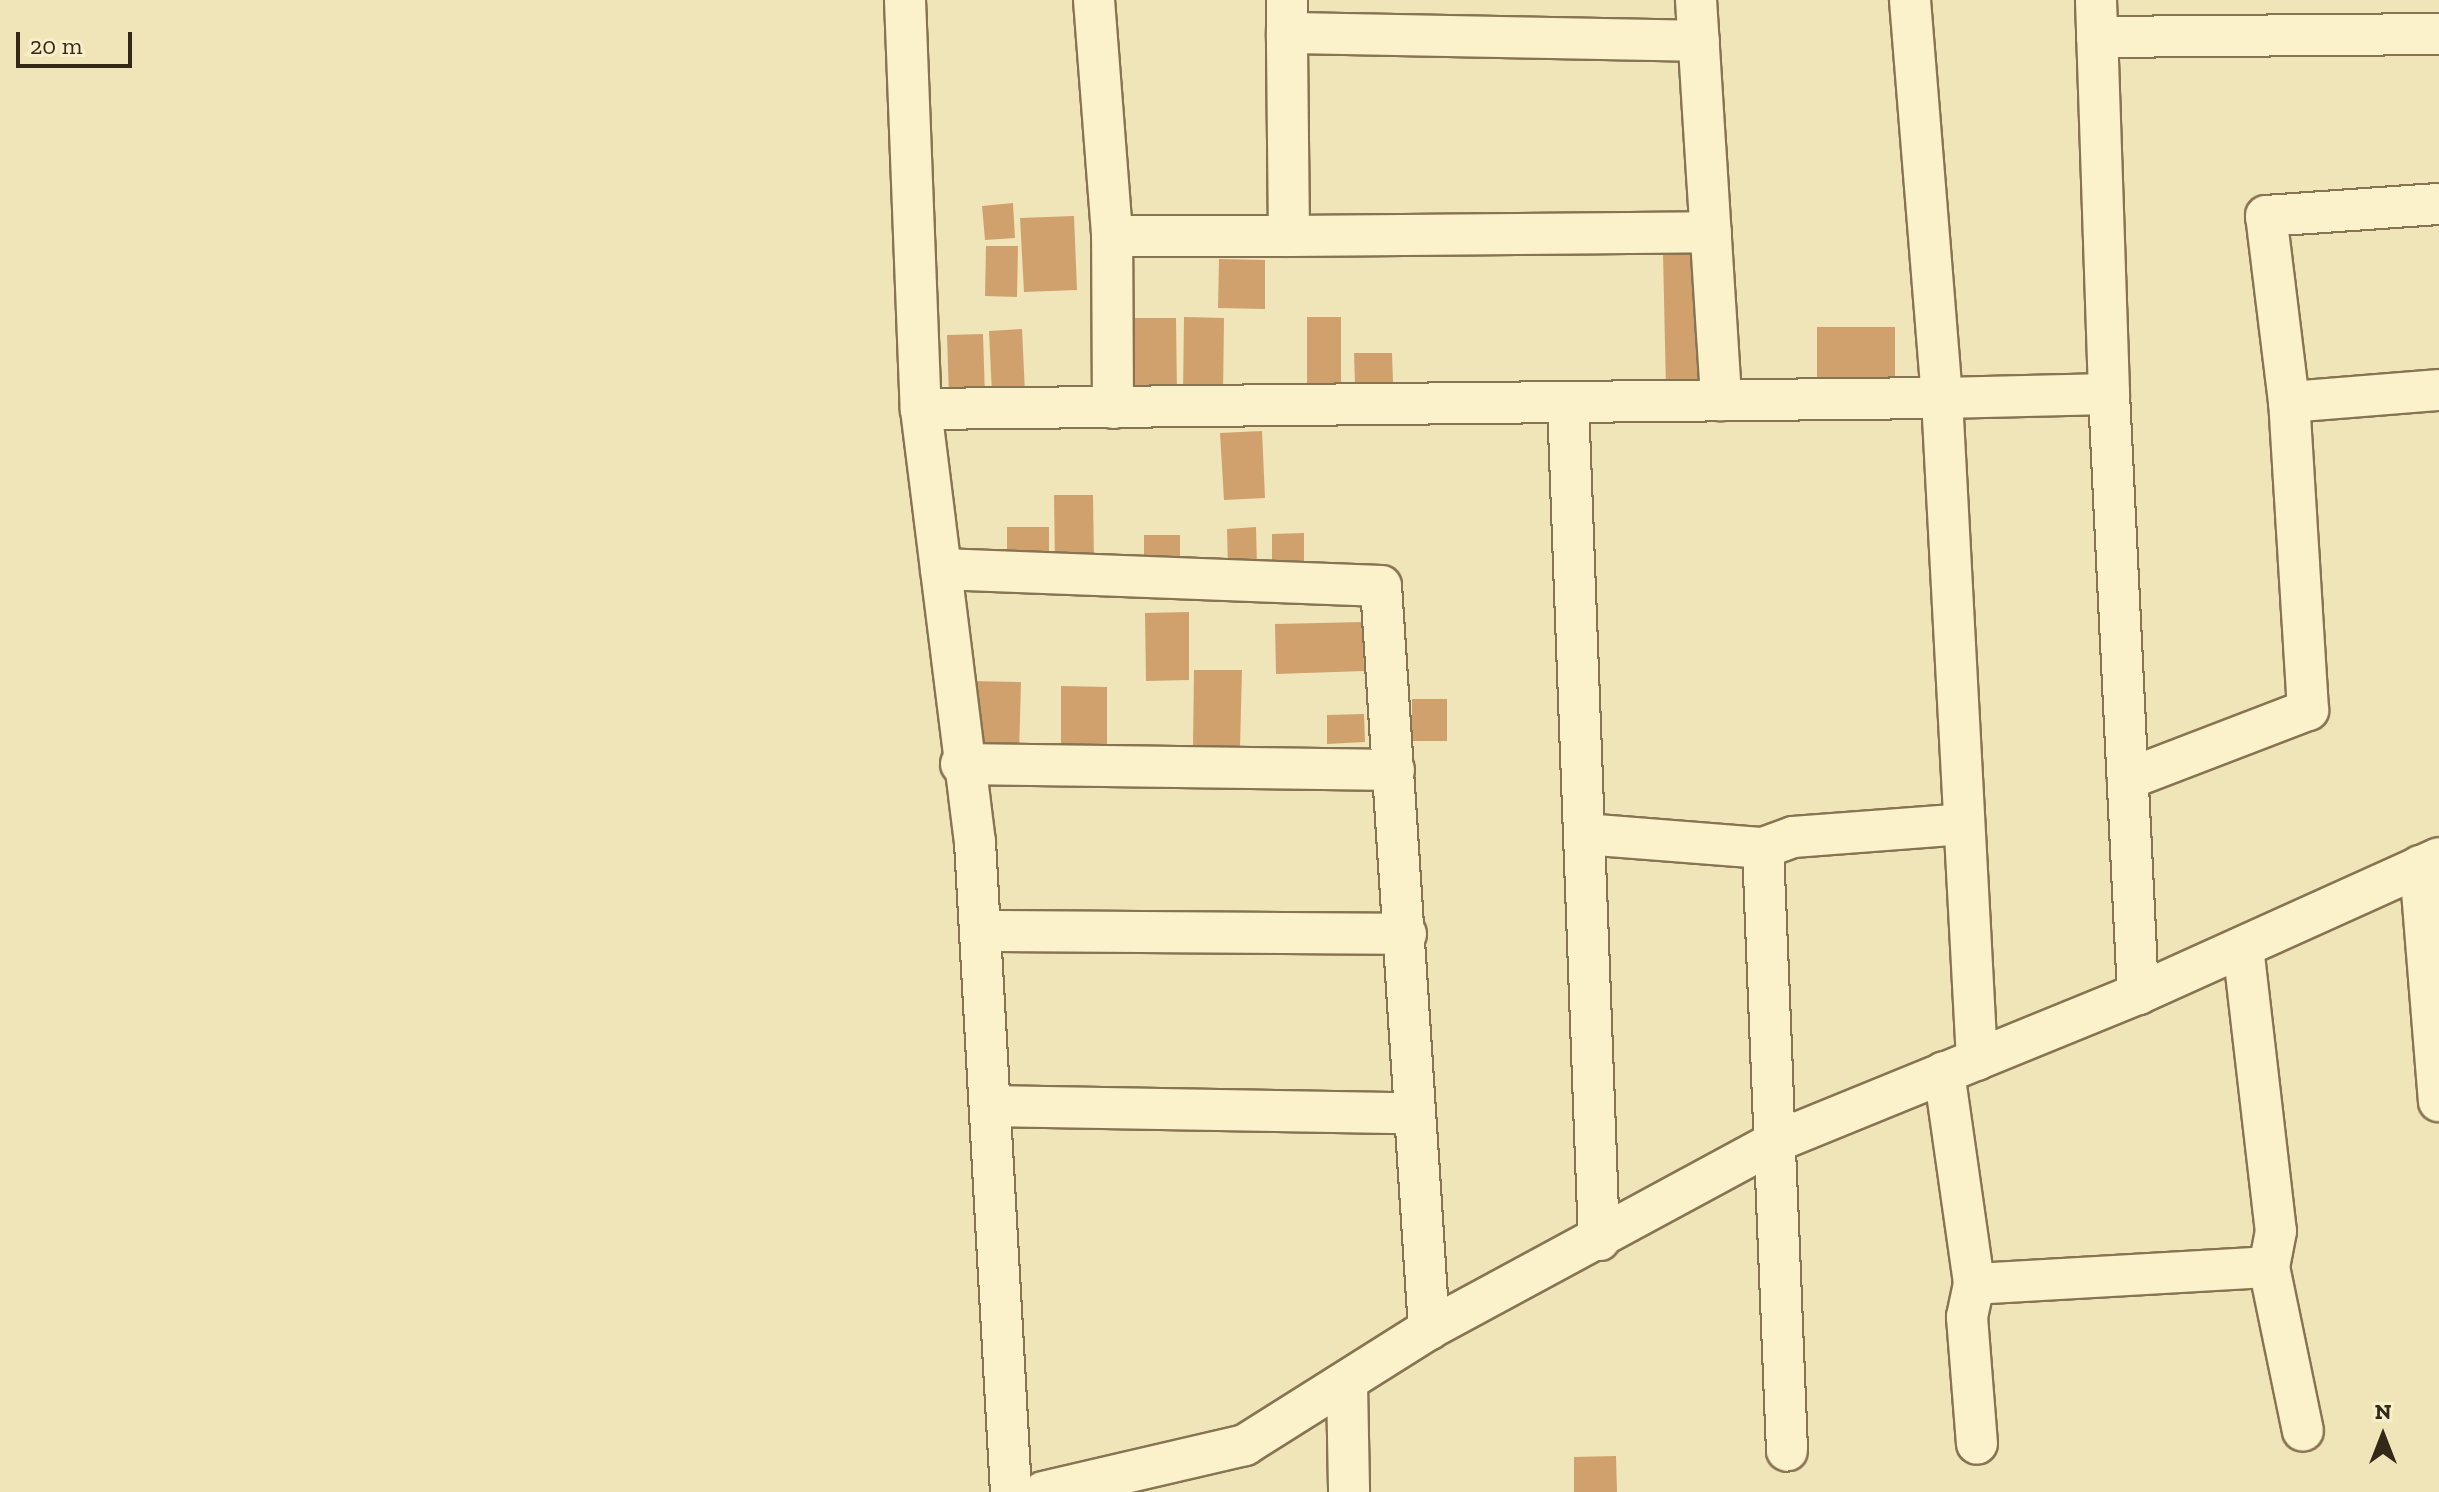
<!DOCTYPE html>
<style>
body{margin:0}
#map{position:relative;width:2439px;height:1492px;overflow:hidden;background:#f0e5b9;font-family:"Zilla Slab",serif}
div>[style]{position:absolute}
.building>*{inset:0;background:#d0a16d}
.roads{filter:drop-shadow(2px 0 #877453) drop-shadow(-2px 0 #877453) drop-shadow(0 2px #877453) drop-shadow(0 -2px #877453)}
.street>*{height:40px;margin:-20px;padding:0 20px;transform-origin:20px;border-radius:20px;background:#fbf2cc}
span{translate:-50% -50%;white-space:nowrap;text-align:center;line-height:1.15;-webkit-text-stroke:7px #f7efc9;paint-order:stroke}
.north{position:absolute;left:2343px;top:1396px;width:80px;height:80px;-webkit-text-stroke:6px #f7efc9;paint-order:stroke;rotate:0deg;font-size:22px;font-weight:700;line-height:32px;text-align:center;color:#342919}
.north::after{content:'';display:block;margin:auto;width:28px;height:36px;background:#342919;clip-path:polygon(50% 0,100% 100%,50% 72%,0 100%)}
.scale{position:absolute;left:16px;top:32px;width:116px;height:36px;box-sizing:border-box;border:4px solid #342919;border-top:0;padding-left:10px;font-size:24px;line-height:28px;white-space:nowrap;color:#342919;-webkit-text-stroke:6px #f7efc9;paint-order:stroke}
</style>
<div id="map">
<div class="building">
<div style="clip-path:polygon(1013px 203px,1015px 238px,985px 240px,982px 206px)"></div>
<div style="clip-path:polygon(1074px 216px,1077px 290px,1024px 292px,1020px 218px)"></div>
<div style="clip-path:polygon(986px 246px,1018px 246px,1017px 297px,985px 296px)"></div>
<div style="clip-path:polygon(1701px 252px,1705px 388px,1666px 389px,1663px 254px)"></div>
<div style="clip-path:polygon(1219px 259px,1265px 260px,1265px 309px,1218px 308px)"></div>
<div style="clip-path:polygon(1184px 317px,1224px 318px,1223px 396px,1183px 395px)"></div>
<div style="clip-path:polygon(1307px 317px,1341px 317px,1341px 393px,1307px 393px)"></div>
<div style="clip-path:polygon(1129px 318px,1176px 318px,1177px 394px,1130px 394px)"></div>
<div style="clip-path:polygon(1817px 327px,1895px 327px,1895px 387px,1817px 387px)"></div>
<div style="clip-path:polygon(1022px 329px,1025px 393px,992px 394px,989px 331px)"></div>
<div style="clip-path:polygon(983px 334px,985px 396px,949px 398px,947px 335px)"></div>
<div style="clip-path:polygon(1354px 353px,1392px 353px,1393px 383px,1355px 384px)"></div>
<div style="clip-path:polygon(1262px 431px,1265px 498px,1224px 500px,1220px 433px)"></div>
<div style="clip-path:polygon(1054px 495px,1093px 495px,1094px 562px,1055px 563px)"></div>
<div style="clip-path:polygon(1007px 527px,1049px 527px,1049px 560px,1007px 561px)"></div>
<div style="clip-path:polygon(1256px 527px,1257px 568px,1228px 569px,1227px 529px)"></div>
<div style="clip-path:polygon(1304px 533px,1304px 561px,1272px 561px,1272px 534px)"></div>
<div style="clip-path:polygon(1144px 535px,1180px 535px,1180px 565px,1144px 566px)"></div>
<div style="clip-path:polygon(1189px 612px,1189px 680px,1146px 681px,1145px 613px)"></div>
<div style="clip-path:polygon(1363px 622px,1364px 671px,1276px 674px,1275px 624px)"></div>
<div style="clip-path:polygon(1194px 670px,1242px 670px,1240px 747px,1193px 746px)"></div>
<div style="clip-path:polygon(971px 681px,1021px 682px,1019px 754px,969px 752px)"></div>
<div style="clip-path:polygon(1061px 686px,1107px 687px,1107px 752px,1061px 752px)"></div>
<div style="clip-path:polygon(1412px 699px,1447px 699px,1447px 741px,1412px 741px)"></div>
<div style="clip-path:polygon(1364px 714px,1365px 742px,1327px 744px,1327px 715px)"></div>
<div style="clip-path:polygon(1616px 1456px,1617px 1492px,1574px 1492px,1574px 1457px)"></div>
</div>
<div class="roads">
<div class="street">
<div style="left:905px;top:0;width:409px;rotate:87.8deg"></div>
<div style="left:921px;top:409px;width:436px;rotate:82.9deg"></div>
<div style="left:975px;top:842px;width:651px;rotate:86.83deg"></div>
<div style="left:1094px;top:0;width:237px;rotate:85.6deg"></div>
<div style="left:1287px;top:0;width:33px;rotate:90deg"></div>
<div style="left:1287px;top:33px;width:412px;rotate:1.1deg"></div>
<div style="left:1696px;top:0;width:401px;rotate:86.4deg"></div>
<div style="left:2096px;top:0;width:394px;rotate:88.1deg"></div>
<div style="left:2097px;top:37px;width:342px;rotate:-0.5deg"></div>
<div style="left:1289px;top:236px;width:422px;rotate:-0.5deg"></div>
<div style="left:1568px;top:402px;width:839px;rotate:87.88deg"></div>
<div style="left:2289px;top:402px;width:187px;rotate:-97deg"></div>
<div style="left:2266px;top:216px;width:173px;rotate:-4deg"></div>
<div style="left:1113px;top:408px;width:172px;rotate:-90.3deg"></div>
<div style="left:1112px;top:236px;width:177px"></div>
<div style="left:1289px;top:236px;width:203px;rotate:-90.6deg"></div>
<div style="left:921px;top:409px;width:1021px;rotate:-0.62deg"></div>
<div style="left:1942px;top:398px;width:399px;rotate:-94.6deg"></div>
<div style="left:941px;top:569px;width:440px;rotate:2.2deg"></div>
<div style="left:1381px;top:586px;width:745px;rotate:86.3deg"></div>
<div style="left:1429px;top:1329px;width:218px;rotate:147.8deg"></div>
<div style="left:1245px;top:1445px;width:207px;rotate:166.9deg"></div>
<div style="left:961px;top:764px;width:433px;rotate:0.8deg"></div>
<div style="left:2128px;top:779px;width:193px;rotate:-21deg"></div>
<div style="left:2308px;top:710px;width:309px;rotate:-93.5deg"></div>
<div style="left:2289px;top:402px;width:150px;rotate:-4.6deg"></div>
<div style="left:1584px;top:834px;width:180px;rotate:4.5deg"></div>
<div style="left:1763px;top:848px;width:32px;rotate:-20deg"></div>
<div style="left:1793px;top:837px;width:171px;rotate:-4.3deg"></div>
<div style="left:1763px;top:848px;width:603px;rotate:87.72deg"></div>
<div style="left:2420px;top:866px;width:236px;rotate:85.4deg"></div>
<div style="left:982px;top:931px;width:424px;rotate:0.4deg"></div>
<div style="left:2243px;top:947px;width:286px;rotate:83.4deg"></div>
<div style="left:2276px;top:1231px;width:37px;rotate:101deg"></div>
<div style="left:2269px;top:1267px;width:167px;rotate:78.3deg"></div>
<div style="left:1977px;top:1060px;width:663px;rotate:-93.03deg"></div>
<div style="left:1942px;top:398px;width:167px;rotate:-1.4deg"></div>
<div style="left:2109px;top:394px;width:601px;rotate:87.23deg"></div>
<div style="left:1944px;top:1072px;width:214px;rotate:81.9deg"></div>
<div style="left:1974px;top:1284px;width:34px;rotate:102deg"></div>
<div style="left:1967px;top:1317px;width:127px;rotate:85.5deg"></div>
<div style="left:993px;top:1106px;width:422px;rotate:1deg"></div>
<div style="left:1974px;top:1284px;width:295px;rotate:-3.3deg"></div>
<div style="left:1429px;top:1329px;width:393px;rotate:-28.4deg"></div>
<div style="left:1775px;top:1142px;width:392px;rotate:-22.2deg"></div>
<div style="left:2138px;top:994px;width:330px;rotate:-24.3deg"></div>
<div style="left:1347px;top:1384px;width:108px;rotate:88.9deg"></div>
</div>
</div>
<div class="north">N</div>
<div class="scale">20 m</div>
</div>
